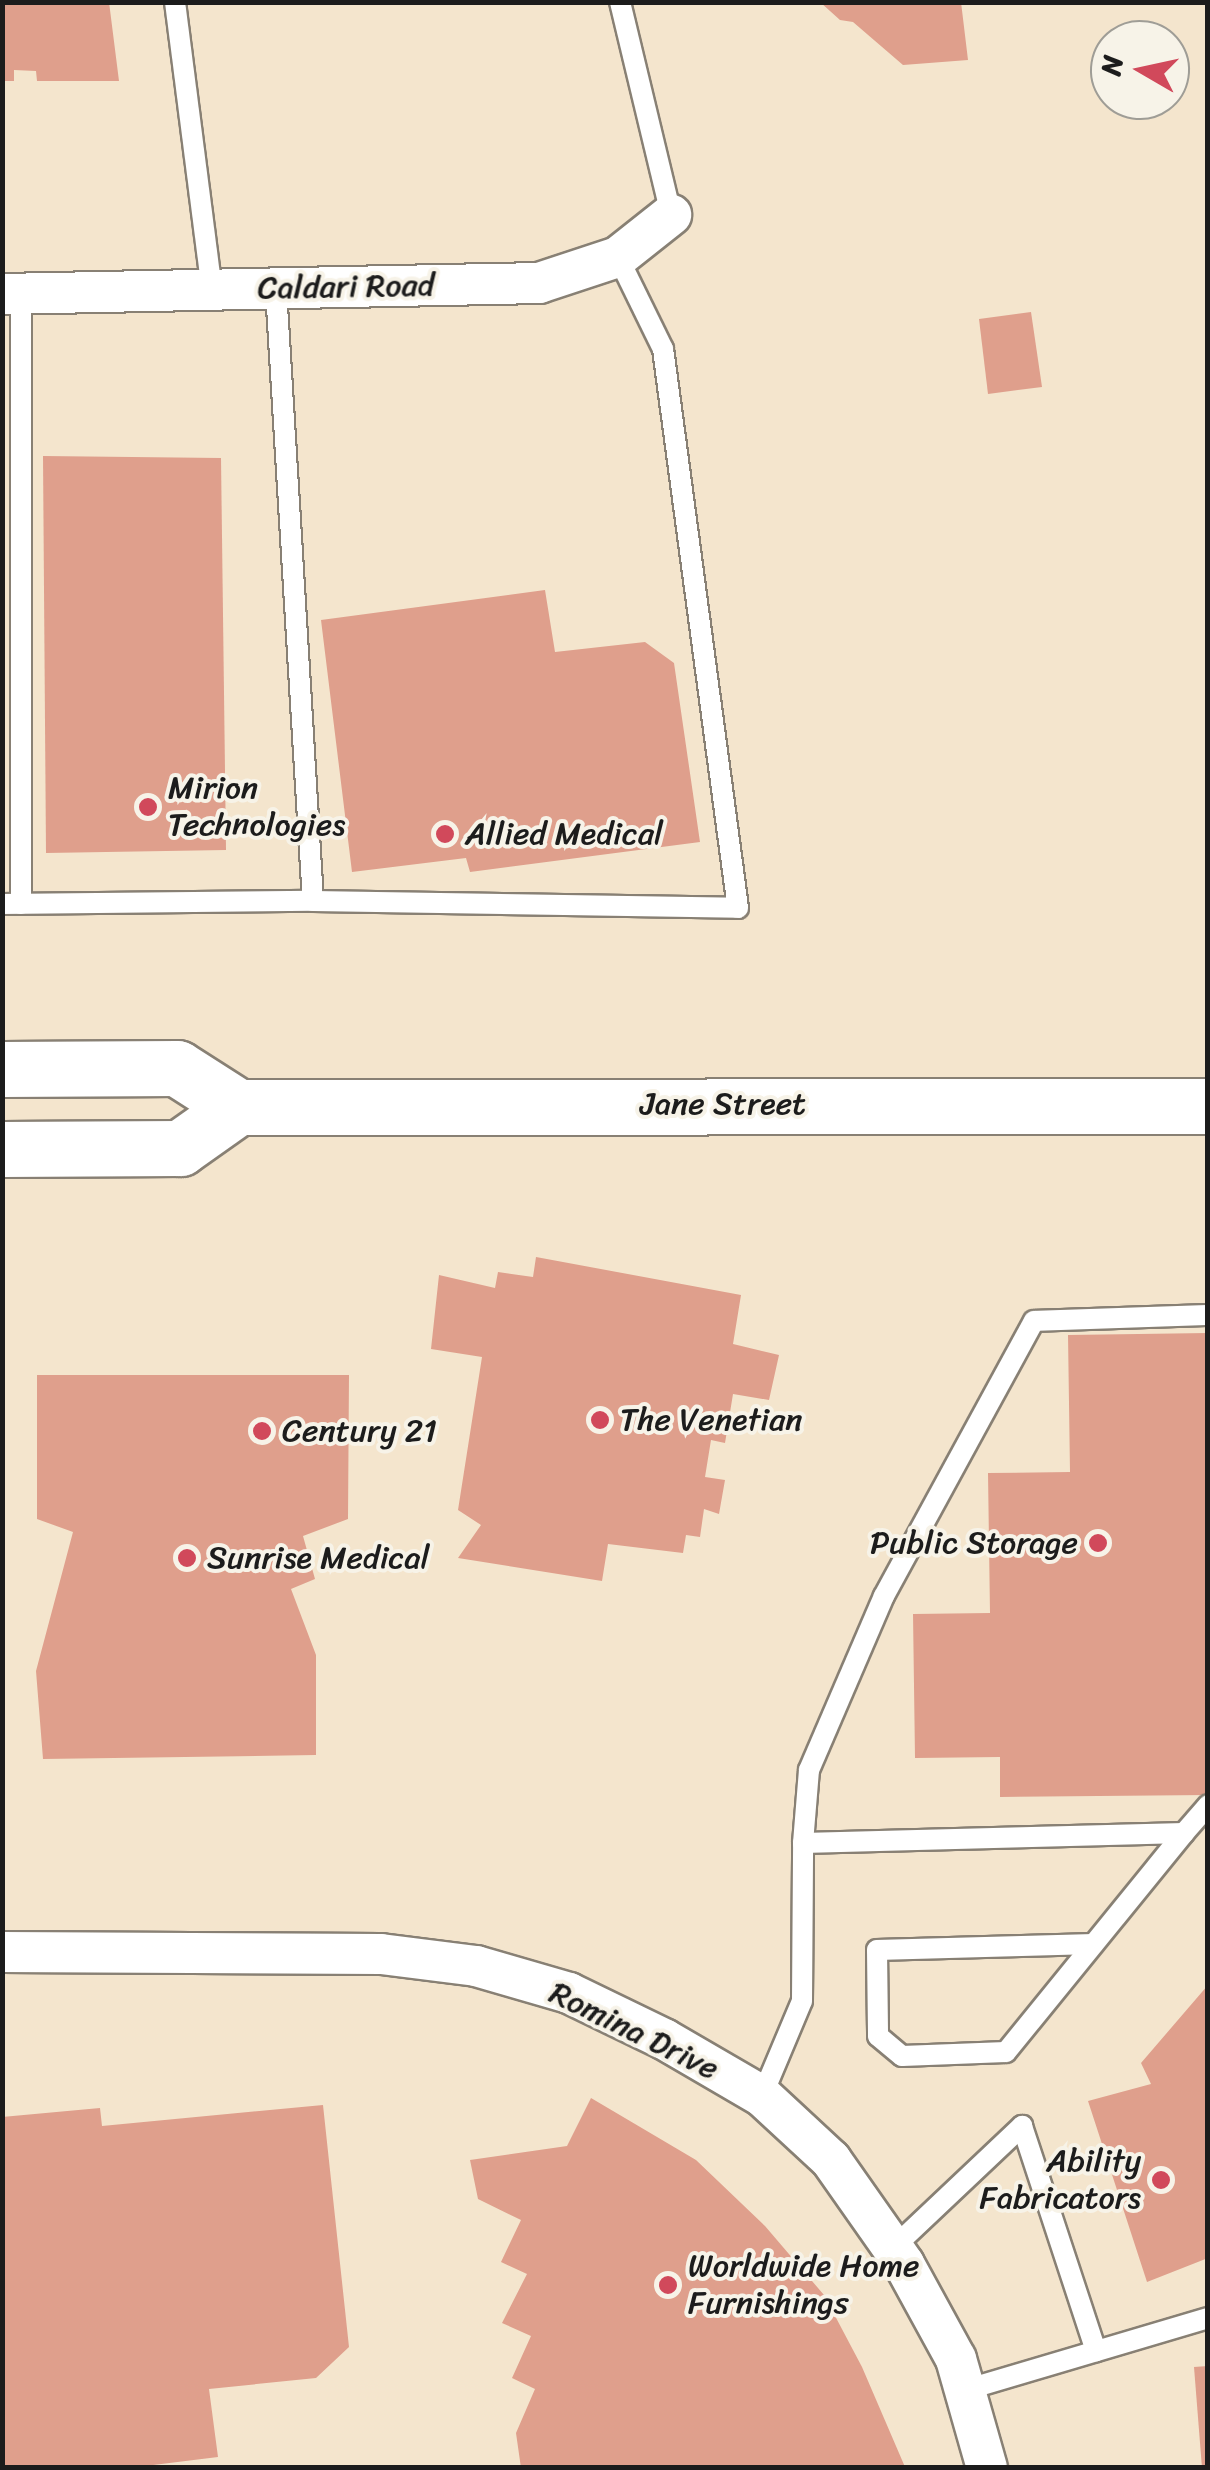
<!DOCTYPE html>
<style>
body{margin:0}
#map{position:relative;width:1210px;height:2470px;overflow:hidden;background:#f4e5cd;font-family:Sriracha,sans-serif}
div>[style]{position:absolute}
.building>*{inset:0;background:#df9f8c}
.roads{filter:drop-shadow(2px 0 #888074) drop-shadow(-2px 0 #888074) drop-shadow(0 2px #888074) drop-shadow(0 -2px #888074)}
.service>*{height:20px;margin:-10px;padding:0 10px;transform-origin:10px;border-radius:10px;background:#fff}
.minor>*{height:40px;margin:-20px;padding:0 20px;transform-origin:20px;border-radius:20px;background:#fff}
.secondary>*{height:55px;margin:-27.5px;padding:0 27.5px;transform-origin:27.5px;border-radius:27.5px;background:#fff}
.dots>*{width:28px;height:28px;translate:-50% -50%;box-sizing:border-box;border:5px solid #f7f3e8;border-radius:50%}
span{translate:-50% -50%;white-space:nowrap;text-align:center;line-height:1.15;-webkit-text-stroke:8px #f7f3e8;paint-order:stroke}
.street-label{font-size:32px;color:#1c1c1c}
.poi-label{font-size:32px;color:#1c1c1c}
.left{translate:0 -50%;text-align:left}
.right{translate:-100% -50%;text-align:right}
.frame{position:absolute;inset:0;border:5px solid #1c1c1c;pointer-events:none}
.north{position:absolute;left:1090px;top:20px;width:100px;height:100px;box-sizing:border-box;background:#f7f3e8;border:2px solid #9f9d96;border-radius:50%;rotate:279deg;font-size:28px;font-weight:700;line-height:40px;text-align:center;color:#1c1c1c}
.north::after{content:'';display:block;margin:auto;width:35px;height:45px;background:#d1495b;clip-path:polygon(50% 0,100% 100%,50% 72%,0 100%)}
</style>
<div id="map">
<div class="building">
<div style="clip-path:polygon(2px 2px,109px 2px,119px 81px,37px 81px,36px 71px,14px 70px,14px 81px,2px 81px)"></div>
<div style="clip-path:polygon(820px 2px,961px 2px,968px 60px,903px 65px,853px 22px,840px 20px)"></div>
<div style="clip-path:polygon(1031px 312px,1042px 387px,988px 394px,979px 319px)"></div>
<div style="clip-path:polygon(43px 456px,221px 458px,226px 850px,46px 853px)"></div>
<div style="clip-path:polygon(545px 590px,555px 652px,645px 642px,674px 663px,700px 842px,470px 872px,466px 858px,352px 872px,321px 620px)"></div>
<div style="clip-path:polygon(536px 1257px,741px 1295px,733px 1344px,779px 1355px,769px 1400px,733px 1394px,725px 1443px,711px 1440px,705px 1477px,725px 1480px,719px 1514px,704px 1509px,700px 1537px,686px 1535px,683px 1553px,608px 1544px,602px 1581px,458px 1558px,481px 1525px,458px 1510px,482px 1357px,431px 1349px,439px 1275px,495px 1288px,498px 1272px,533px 1277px)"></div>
<div style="clip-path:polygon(1208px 1333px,1208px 1795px,1000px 1797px,1000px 1757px,915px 1758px,913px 1614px,990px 1613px,988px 1473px,1070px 1472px,1068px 1335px)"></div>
<div style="clip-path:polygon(37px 1375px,349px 1375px,348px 1519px,303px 1536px,315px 1579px,291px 1589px,316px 1655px,316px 1755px,43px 1759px,36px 1671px,73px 1532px,37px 1519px)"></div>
<div style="clip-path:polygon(1208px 1985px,1208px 2258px,1147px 2282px,1088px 2101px,1151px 2084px,1141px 2063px)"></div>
<div style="clip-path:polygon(591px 2098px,696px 2160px,765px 2226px,824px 2295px,862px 2367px,905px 2467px,521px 2468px,516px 2433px,535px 2389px,512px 2378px,531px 2336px,502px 2323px,527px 2274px,501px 2262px,521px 2220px,478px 2199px,470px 2160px,567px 2146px)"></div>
<div style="clip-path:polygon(323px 2105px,349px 2347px,316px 2378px,209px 2389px,218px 2457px,129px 2468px,2px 2468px,2px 2117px,100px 2108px,102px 2126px)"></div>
<div style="clip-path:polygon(1208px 2366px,1208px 2468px,1202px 2468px,1194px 2367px)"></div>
</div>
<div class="roads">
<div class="service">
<div style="left:175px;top:2px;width:290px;rotate:82.7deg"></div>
<div style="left:620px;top:2px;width:219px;rotate:76.5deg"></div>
<div style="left:21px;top:293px;width:611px;rotate:90deg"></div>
<div style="left:313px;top:901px;width:425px;rotate:0.9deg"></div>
<div style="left:738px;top:908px;width:564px;rotate:-97.64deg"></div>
<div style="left:663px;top:349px;width:102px;rotate:-116.1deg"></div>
<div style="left:2px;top:904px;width:311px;rotate:-0.6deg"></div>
<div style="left:313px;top:901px;width:613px;rotate:-93.46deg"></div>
<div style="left:803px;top:1843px;width:381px;rotate:-1.5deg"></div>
<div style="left:1184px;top:1833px;width:37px;rotate:-49deg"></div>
<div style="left:1093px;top:1944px;width:216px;rotate:178.4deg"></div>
<div style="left:877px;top:1950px;width:86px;rotate:89.3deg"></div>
<div style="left:878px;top:2036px;width:31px;rotate:40deg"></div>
<div style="left:902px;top:2056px;width:104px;rotate:-2.2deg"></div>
<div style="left:1006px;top:2052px;width:282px;rotate:-50.9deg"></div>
<div style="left:762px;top:2096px;width:103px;rotate:-67.2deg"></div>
<div style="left:802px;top:2001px;width:158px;rotate:-89.6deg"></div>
<div style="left:803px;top:1843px;width:73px;rotate:-85.3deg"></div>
<div style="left:809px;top:1770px;width:189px;rotate:-66.7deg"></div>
<div style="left:884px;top:1596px;width:313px;rotate:-61.4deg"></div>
<div style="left:1034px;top:1321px;width:174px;rotate:-2deg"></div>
<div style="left:893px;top:2248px;width:178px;rotate:-43.4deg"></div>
<div style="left:1022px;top:2126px;width:237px;rotate:71.8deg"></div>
<div style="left:965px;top:2390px;width:253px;rotate:-16.5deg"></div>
</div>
<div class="minor">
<div style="left:2px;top:294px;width:537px;rotate:-1.17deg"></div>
<div style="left:539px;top:283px;width:83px;rotate:-18.2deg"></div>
<div style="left:618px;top:257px;width:68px;rotate:-38.4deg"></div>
<div style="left:2px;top:1952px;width:379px;rotate:0.3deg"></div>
<div style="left:381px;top:1954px;width:96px;rotate:7.2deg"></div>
<div style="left:476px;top:1966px;width:97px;rotate:16.2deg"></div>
<div style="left:569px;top:1993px;width:106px;rotate:25.8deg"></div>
<div style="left:664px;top:2039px;width:113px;rotate:30.2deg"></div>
<div style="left:762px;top:2096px;width:94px;rotate:42.8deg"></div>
<div style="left:831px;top:2160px;width:127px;rotate:54.9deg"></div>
<div style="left:904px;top:2264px;width:108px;rotate:61.3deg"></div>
<div style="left:956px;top:2359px;width:113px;rotate:74.1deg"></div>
</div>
<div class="secondary">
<div style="left:2px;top:1069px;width:175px;rotate:-0.3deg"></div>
<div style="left:177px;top:1068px;width:72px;rotate:32.6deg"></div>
<div style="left:238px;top:1107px;width:970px;rotate:-0.06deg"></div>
<div style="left:2px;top:1149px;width:178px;rotate:-0.3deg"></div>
<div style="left:180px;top:1148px;width:71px;rotate:-35.3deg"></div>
</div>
</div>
<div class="dots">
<div style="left:148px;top:807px;background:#d1495b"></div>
<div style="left:445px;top:834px;background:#d1495b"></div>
<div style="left:600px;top:1420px;background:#d1495b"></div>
<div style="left:262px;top:1431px;background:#d1495b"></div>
<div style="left:1098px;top:1543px;background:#d1495b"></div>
<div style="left:187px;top:1558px;background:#d1495b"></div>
<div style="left:1161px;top:2180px;background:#d1495b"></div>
<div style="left:668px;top:2285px;background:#d1495b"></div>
</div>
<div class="street-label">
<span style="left:346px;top:287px;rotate:-1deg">Caldari Road</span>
<span style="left:723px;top:1104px">Jane Street</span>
<span style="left:634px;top:2031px;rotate:26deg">Romina Drive</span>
</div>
<div class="poi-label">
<span class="left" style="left:168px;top:807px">Mirion<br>Technologies</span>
<span class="left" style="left:465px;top:834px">Allied Medical</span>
<span class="left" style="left:620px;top:1420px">The Venetian</span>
<span class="left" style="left:282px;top:1431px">Century 21</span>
<span class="right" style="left:1078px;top:1543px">Public Storage</span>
<span class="left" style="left:207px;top:1558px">Sunrise Medical</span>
<span class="right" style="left:1141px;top:2180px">Ability<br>Fabricators</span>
<span class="left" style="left:688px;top:2285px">Worldwide Home<br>Furnishings</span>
</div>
<div class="frame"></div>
<div class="north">N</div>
</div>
